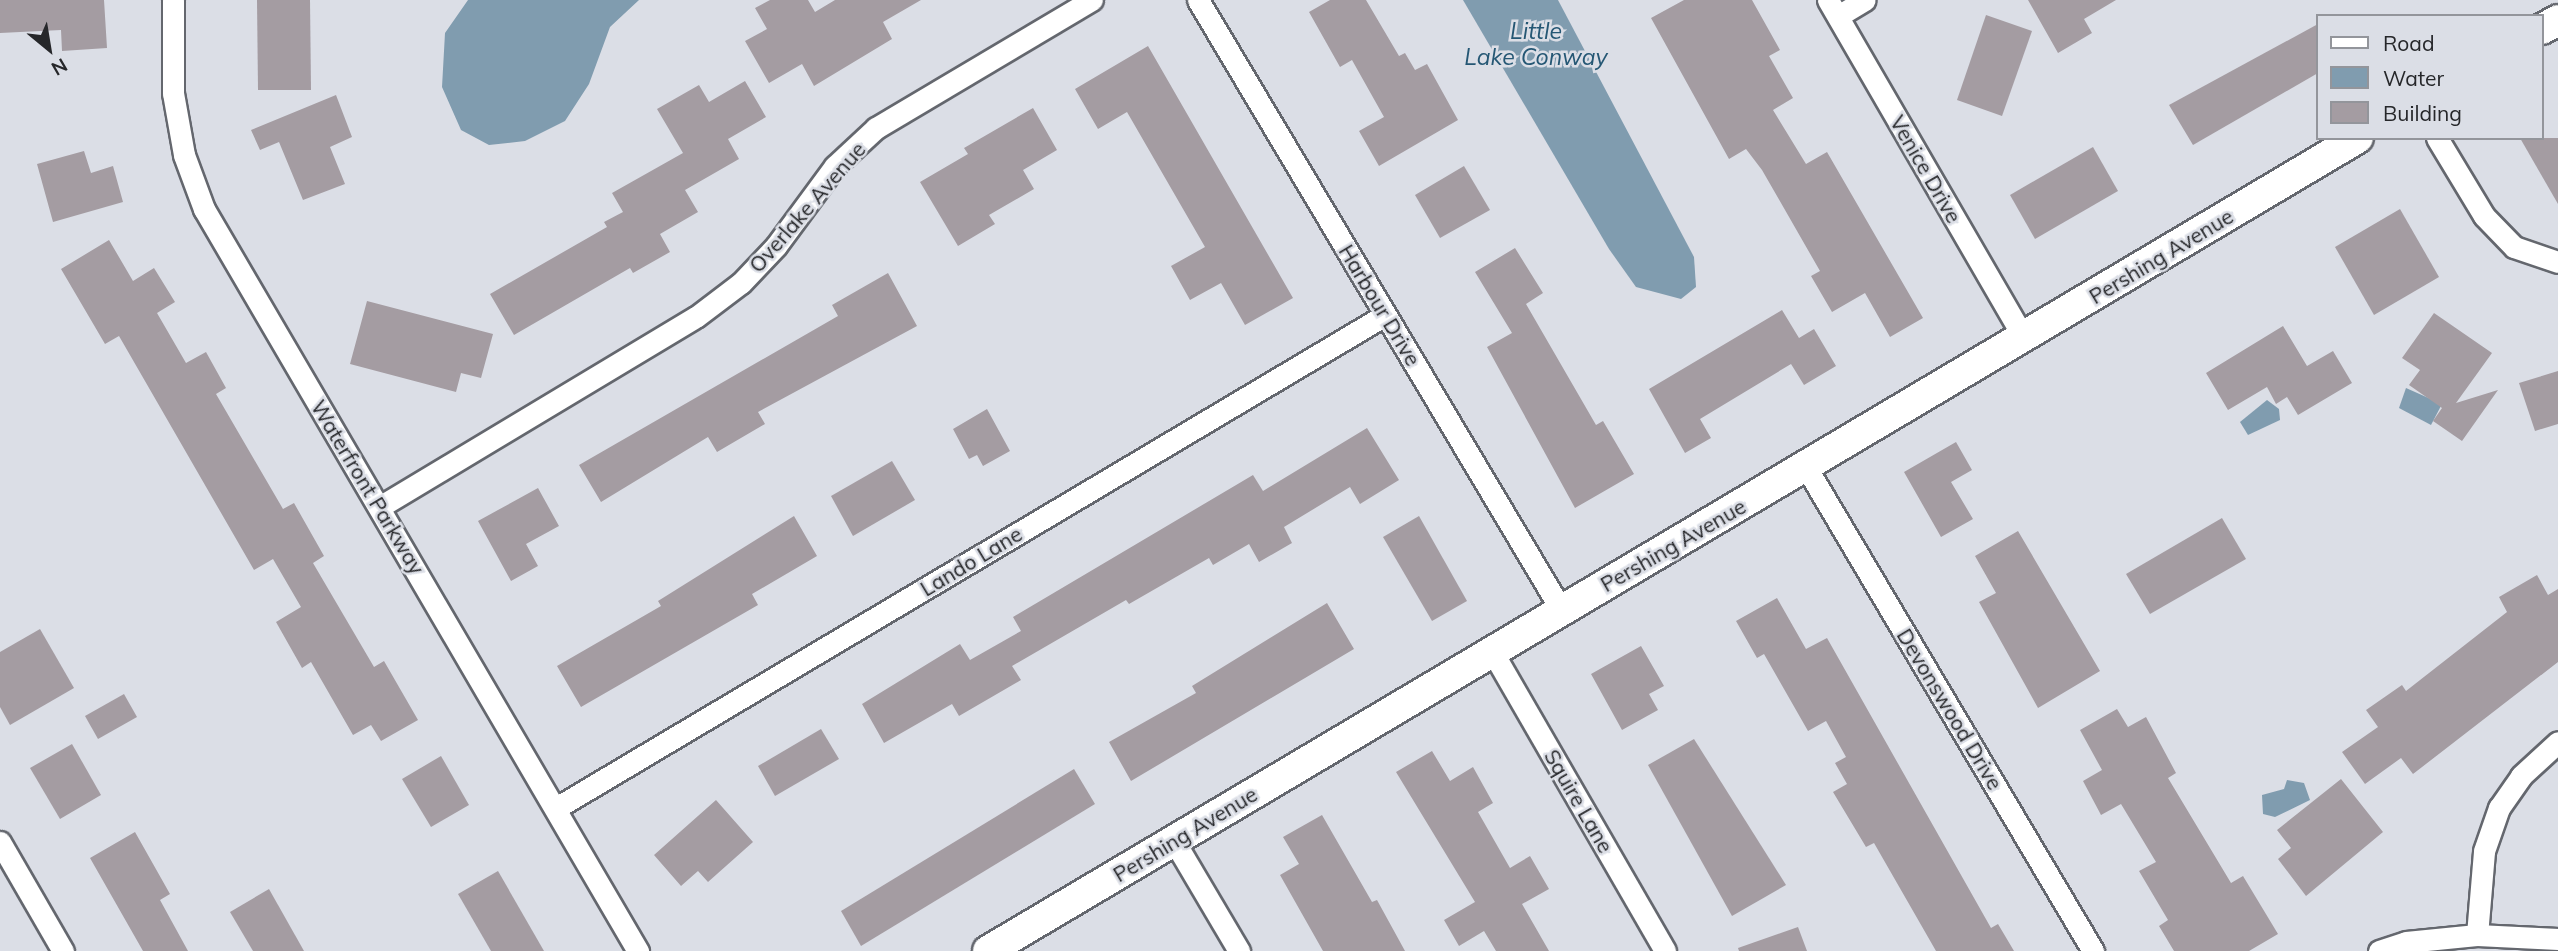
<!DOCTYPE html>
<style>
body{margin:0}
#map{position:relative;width:2558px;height:951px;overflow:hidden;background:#dbdee6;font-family:Mulish,sans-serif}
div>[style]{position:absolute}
.water>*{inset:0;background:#809caf}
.building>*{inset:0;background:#a49ca2}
.roads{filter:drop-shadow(2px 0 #64676e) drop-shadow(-2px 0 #64676e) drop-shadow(0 2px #64676e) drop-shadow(0 -2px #64676e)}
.street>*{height:21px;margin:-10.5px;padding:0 10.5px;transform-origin:10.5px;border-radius:10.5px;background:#fff}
.secondary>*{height:30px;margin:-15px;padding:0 15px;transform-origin:15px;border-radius:15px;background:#fff}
span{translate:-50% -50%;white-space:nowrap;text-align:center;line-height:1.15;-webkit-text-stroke:5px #dbdee6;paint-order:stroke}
.street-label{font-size:21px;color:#26272a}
.water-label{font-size:23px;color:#255774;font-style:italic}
.legend{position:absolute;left:2316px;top:14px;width:228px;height:126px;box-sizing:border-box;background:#dbdee6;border:2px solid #93959b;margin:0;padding:9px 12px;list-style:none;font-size:21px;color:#26272a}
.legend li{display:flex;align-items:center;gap:14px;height:35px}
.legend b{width:35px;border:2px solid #93959b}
.north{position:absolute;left:14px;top:14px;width:70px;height:70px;-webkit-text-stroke:5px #dbdee6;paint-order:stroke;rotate:150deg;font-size:19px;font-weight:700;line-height:28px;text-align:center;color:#26272a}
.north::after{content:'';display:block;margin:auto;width:24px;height:32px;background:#26272a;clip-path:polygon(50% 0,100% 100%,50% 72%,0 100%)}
</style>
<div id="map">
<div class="water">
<div style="clip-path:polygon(468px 0,639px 0,610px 27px,589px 84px,565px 121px,525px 141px,489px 145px,461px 130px,442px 87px,445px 33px)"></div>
<div style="clip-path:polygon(1463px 0,1558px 0,1694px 257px,1696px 287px,1681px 299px,1636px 287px,1609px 249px)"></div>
<div style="clip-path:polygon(2406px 388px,2442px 404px,2431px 425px,2399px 408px)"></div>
<div style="clip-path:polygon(2267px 400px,2279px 409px,2280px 420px,2248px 435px,2240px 422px)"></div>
<div style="clip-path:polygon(2287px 780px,2304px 783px,2310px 800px,2275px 817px,2263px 814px,2262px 795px,2284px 789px)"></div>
</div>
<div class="building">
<div style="clip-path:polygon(0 0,104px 0,107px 48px,62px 51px,61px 30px,0 33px)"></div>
<div style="clip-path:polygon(257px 0,310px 0,311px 90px,258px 90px)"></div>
<div style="clip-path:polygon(770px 0,808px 0,815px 12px,835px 0,921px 0,883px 22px,892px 39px,814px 86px,802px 64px,769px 83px,745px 41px,767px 29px,755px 8px)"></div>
<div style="clip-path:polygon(1330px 0,1366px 0,1399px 56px,1405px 53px,1415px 70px,1427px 64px,1458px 120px,1379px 166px,1359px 131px,1384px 117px,1352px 60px,1340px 67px,1309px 12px)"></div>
<div style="clip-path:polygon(1684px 0,1752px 0,1780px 50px,1769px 56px,1793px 98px,1773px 110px,1806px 164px,1827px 152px,1923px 318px,1890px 337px,1865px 293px,1832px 312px,1811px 276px,1820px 271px,1762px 170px,1746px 149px,1729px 159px,1651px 18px)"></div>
<div style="clip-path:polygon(2028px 0,2116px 0,2084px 19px,2092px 33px,2058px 53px)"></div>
<div style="clip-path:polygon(1986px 15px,2032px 31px,2002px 116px,1957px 100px)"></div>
<div style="clip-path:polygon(2318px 24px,2318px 73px,2193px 145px,2169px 105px)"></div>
<div style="clip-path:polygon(1148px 46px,1293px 298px,1245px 325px,1221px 283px,1190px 300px,1171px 266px,1205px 247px,1127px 112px,1098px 129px,1075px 89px)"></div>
<div style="clip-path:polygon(745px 81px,766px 117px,728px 139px,739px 159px,685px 190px,698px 212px,660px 234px,670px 252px,633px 273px,630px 268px,514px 335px,490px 294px,607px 227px,604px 222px,623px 212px,612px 193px,683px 153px,657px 109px,699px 85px,709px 102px)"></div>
<div style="clip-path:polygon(336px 95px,352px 137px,330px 147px,345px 184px,303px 200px,279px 142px,260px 150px,251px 130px)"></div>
<div style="clip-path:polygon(1033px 108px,1057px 150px,1023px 170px,1034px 189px,989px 215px,995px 224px,958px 246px,920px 182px,968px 154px,964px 148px)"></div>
<div style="clip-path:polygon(2520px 138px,2558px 138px,2558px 204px)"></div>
<div style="clip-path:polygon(2093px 147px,2118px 191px,2035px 239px,2010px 195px)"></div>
<div style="clip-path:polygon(84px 151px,91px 173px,113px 166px,123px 202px,53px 222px,37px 164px)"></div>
<div style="clip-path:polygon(1464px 166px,1490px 210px,1440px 238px,1415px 195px)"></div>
<div style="clip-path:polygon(2400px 209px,2439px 277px,2374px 315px,2335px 247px)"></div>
<div style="clip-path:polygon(109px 240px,133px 281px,154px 268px,175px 302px,157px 313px,186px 363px,206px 352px,226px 388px,216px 394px,283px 509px,294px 503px,324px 556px,313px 563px,374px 667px,384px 661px,418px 720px,381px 741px,371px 725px,353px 735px,311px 662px,302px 668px,276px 622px,301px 607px,273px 559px,254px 570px,119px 336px,105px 344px,61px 269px)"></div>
<div style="clip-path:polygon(1515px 248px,1543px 293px,1526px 304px,1596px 425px,1603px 421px,1634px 474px,1575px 508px,1487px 347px,1512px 333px,1475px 272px)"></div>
<div style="clip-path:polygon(888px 273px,917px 326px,758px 412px,765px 424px,717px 452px,708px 437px,601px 502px,579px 465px,838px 316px,832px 305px)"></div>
<div style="clip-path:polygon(367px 301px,493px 334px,481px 378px,461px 373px,456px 392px,350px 364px)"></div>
<div style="clip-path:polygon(1782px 310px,1799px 338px,1814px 329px,1836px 366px,1804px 385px,1791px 364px,1700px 419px,1711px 438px,1685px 453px,1649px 389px)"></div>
<div style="clip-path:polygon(2434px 313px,2492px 353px,2456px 403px,2498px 390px,2462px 441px,2433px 421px,2442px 408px,2409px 385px,2420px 370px,2402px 358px)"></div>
<div style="clip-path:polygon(2283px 326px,2307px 366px,2333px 351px,2352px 383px,2298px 415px,2287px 397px,2276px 404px,2267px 387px,2228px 410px,2206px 373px)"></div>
<div style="clip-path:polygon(2558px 371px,2558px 424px,2535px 431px,2519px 383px)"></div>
<div style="clip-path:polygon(987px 409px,1010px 451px,983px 466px,977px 455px,969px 459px,953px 429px)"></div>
<div style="clip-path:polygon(1367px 428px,1399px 480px,1360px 504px,1350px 487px,1284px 527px,1292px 543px,1259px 562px,1249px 544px,1213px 565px,1209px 558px,1129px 604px,1126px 600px,1012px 666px,1021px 680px,959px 716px,952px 704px,884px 743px,862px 704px,960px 644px,970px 660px,1021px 631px,1013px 617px,1253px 475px,1263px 491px)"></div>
<div style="clip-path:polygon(1956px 442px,1972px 470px,1951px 482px,1973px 519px,1941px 537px,1904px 472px)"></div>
<div style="clip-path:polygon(892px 461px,915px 500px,853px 536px,831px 496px)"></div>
<div style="clip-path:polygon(538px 488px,559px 526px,526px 544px,538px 566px,511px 581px,478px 521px)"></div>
<div style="clip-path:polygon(794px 516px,817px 556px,752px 594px,758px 605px,581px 707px,557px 666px,661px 606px,658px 601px)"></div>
<div style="clip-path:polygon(1419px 516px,1467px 601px,1432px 621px,1383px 537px)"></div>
<div style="clip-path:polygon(2222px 518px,2246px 559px,2150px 614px,2126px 574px)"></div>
<div style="clip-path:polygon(2018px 531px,2100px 671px,2038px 708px,1979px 602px,1996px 593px,1975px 556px)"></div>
<div style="clip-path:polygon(2537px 575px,2548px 595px,2558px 589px,2558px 662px,2413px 774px,2401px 758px,2365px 784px,2342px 752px,2378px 727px,2366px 710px,2402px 685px,2406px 691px,2507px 612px,2499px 597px)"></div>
<div style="clip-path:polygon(1777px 598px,1806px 649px,1827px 638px,1991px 928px,1998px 924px,2014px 951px,1936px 951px,1874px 843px,1866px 847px,1833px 792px,1847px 784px,1835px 763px,1846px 757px,1826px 721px,1808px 731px,1764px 654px,1757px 658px,1736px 621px)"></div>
<div style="clip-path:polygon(1327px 603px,1354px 649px,1131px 781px,1109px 742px,1196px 693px,1192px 686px)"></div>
<div style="clip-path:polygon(40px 629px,74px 688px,10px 725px,0 707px,0 652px)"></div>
<div style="clip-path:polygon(1641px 646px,1664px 686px,1649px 694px,1658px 710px,1622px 730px,1591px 674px)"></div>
<div style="clip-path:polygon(124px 694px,137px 717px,98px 739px,85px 716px)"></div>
<div style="clip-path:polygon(2117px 709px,2128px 727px,2146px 717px,2176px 773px,2168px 778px,2231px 883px,2243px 876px,2278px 934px,2249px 951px,2174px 951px,2159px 926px,2168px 920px,2139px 871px,2156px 862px,2121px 804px,2101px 815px,2083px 781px,2102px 770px,2080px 730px)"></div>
<div style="clip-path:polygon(821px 729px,839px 759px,775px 796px,758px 766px)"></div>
<div style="clip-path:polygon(1694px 739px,1786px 885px,1732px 916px,1648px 765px)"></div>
<div style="clip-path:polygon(72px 744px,101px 795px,60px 819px,30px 768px)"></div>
<div style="clip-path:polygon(1432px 751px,1450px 781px,1473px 767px,1493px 803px,1478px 812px,1510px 868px,1530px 856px,1549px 889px,1522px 904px,1549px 951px,1496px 951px,1484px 931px,1459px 946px,1444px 920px,1475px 902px,1396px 772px)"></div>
<div style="clip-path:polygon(441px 756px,469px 805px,431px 827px,402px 779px)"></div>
<div style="clip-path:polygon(1074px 769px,1095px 804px,861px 946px,841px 911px)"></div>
<div style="clip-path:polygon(2341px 779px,2383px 832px,2306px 896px,2278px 859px,2291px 848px,2277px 830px)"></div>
<div style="clip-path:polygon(716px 800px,753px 842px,708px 882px,698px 871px,681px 886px,654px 855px)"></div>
<div style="clip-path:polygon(1322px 815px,1372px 902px,1377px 900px,1405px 951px,1323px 951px,1280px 875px,1299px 864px,1283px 837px)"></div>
<div style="clip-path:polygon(135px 832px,170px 894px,160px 900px,188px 951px,143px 951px,90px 858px)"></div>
<div style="clip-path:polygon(498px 871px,544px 951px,491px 951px,458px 894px)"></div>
<div style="clip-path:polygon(269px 889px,304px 951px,253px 951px,230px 912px)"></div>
<div style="clip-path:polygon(1798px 927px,1807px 951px,1739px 951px,1738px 948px)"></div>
</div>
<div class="roads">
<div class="street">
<div style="left:173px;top:0;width:93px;rotate:90deg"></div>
<div style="left:173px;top:93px;width:63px;rotate:79.9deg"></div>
<div style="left:184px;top:155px;width:58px;rotate:69.7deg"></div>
<div style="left:204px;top:209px;width:860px;rotate:59.68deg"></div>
<div style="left:1198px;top:0;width:711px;rotate:59.22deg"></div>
<div style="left:1828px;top:0;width:389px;rotate:59.9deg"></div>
<div style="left:1838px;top:16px;width:31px;rotate:-31deg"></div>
<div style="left:2437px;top:138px;width:91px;rotate:58.9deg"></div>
<div style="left:2484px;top:216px;width:43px;rotate:45.9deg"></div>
<div style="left:2514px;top:247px;width:46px;rotate:18.8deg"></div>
<div style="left:1806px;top:467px;width:563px;rotate:59.33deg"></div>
<div style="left:381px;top:506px;width:367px;rotate:-31deg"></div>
<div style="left:696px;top:317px;width:56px;rotate:-37.1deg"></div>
<div style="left:741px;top:283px;width:51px;rotate:-46.6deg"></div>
<div style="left:776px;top:246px;width:99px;rotate:-53.6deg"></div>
<div style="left:835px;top:166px;width:56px;rotate:-42.8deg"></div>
<div style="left:876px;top:128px;width:251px;rotate:-30.7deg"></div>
<div style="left:1492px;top:651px;width:346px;rotate:60deg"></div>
<div style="left:556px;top:808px;width:965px;rotate:-30.74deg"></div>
<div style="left:1174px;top:841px;width:128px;rotate:59.4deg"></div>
<div style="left:0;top:842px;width:126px;rotate:60deg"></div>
<div style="left:2477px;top:935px;width:84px;rotate:-85.2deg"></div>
<div style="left:2484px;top:851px;width:46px;rotate:-70.8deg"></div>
<div style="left:2499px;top:808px;width:39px;rotate:-55deg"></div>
<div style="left:2521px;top:776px;width:50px;rotate:-42.6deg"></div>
<div style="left:2379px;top:951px;width:28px;rotate:-18deg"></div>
<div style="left:2406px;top:942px;width:71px;rotate:-5.6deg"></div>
<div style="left:2477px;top:935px;width:81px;rotate:2.8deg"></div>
</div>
<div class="secondary">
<div style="left:2542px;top:29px;width:18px;rotate:-29deg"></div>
<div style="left:988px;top:951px;width:1593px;rotate:-30.69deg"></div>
</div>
</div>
<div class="street-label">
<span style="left:1926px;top:169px;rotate:60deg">Venice Drive</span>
<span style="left:807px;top:207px;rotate:-49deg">Overlake Avenue</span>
<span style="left:2161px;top:256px;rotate:-31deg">Pershing Avenue</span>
<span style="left:1380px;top:305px;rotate:59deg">Harbour Drive</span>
<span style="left:368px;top:487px;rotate:59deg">Waterfront Parkway</span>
<span style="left:1673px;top:545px;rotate:-30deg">Pershing Avenue</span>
<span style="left:971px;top:561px;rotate:-31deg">Lando Lane</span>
<span style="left:1950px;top:709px;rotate:59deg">Devonswood Drive</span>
<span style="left:1579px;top:801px;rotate:60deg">Squire Lane</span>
<span style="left:1185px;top:834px;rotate:-31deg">Pershing Avenue</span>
</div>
<div class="water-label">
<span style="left:1536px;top:44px">Little<br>Lake Conway</span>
</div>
<ul class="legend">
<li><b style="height:9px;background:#fff"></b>Road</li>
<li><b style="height:19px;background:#809caf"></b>Water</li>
<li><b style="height:19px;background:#a49ca2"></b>Building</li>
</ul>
<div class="north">N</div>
</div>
